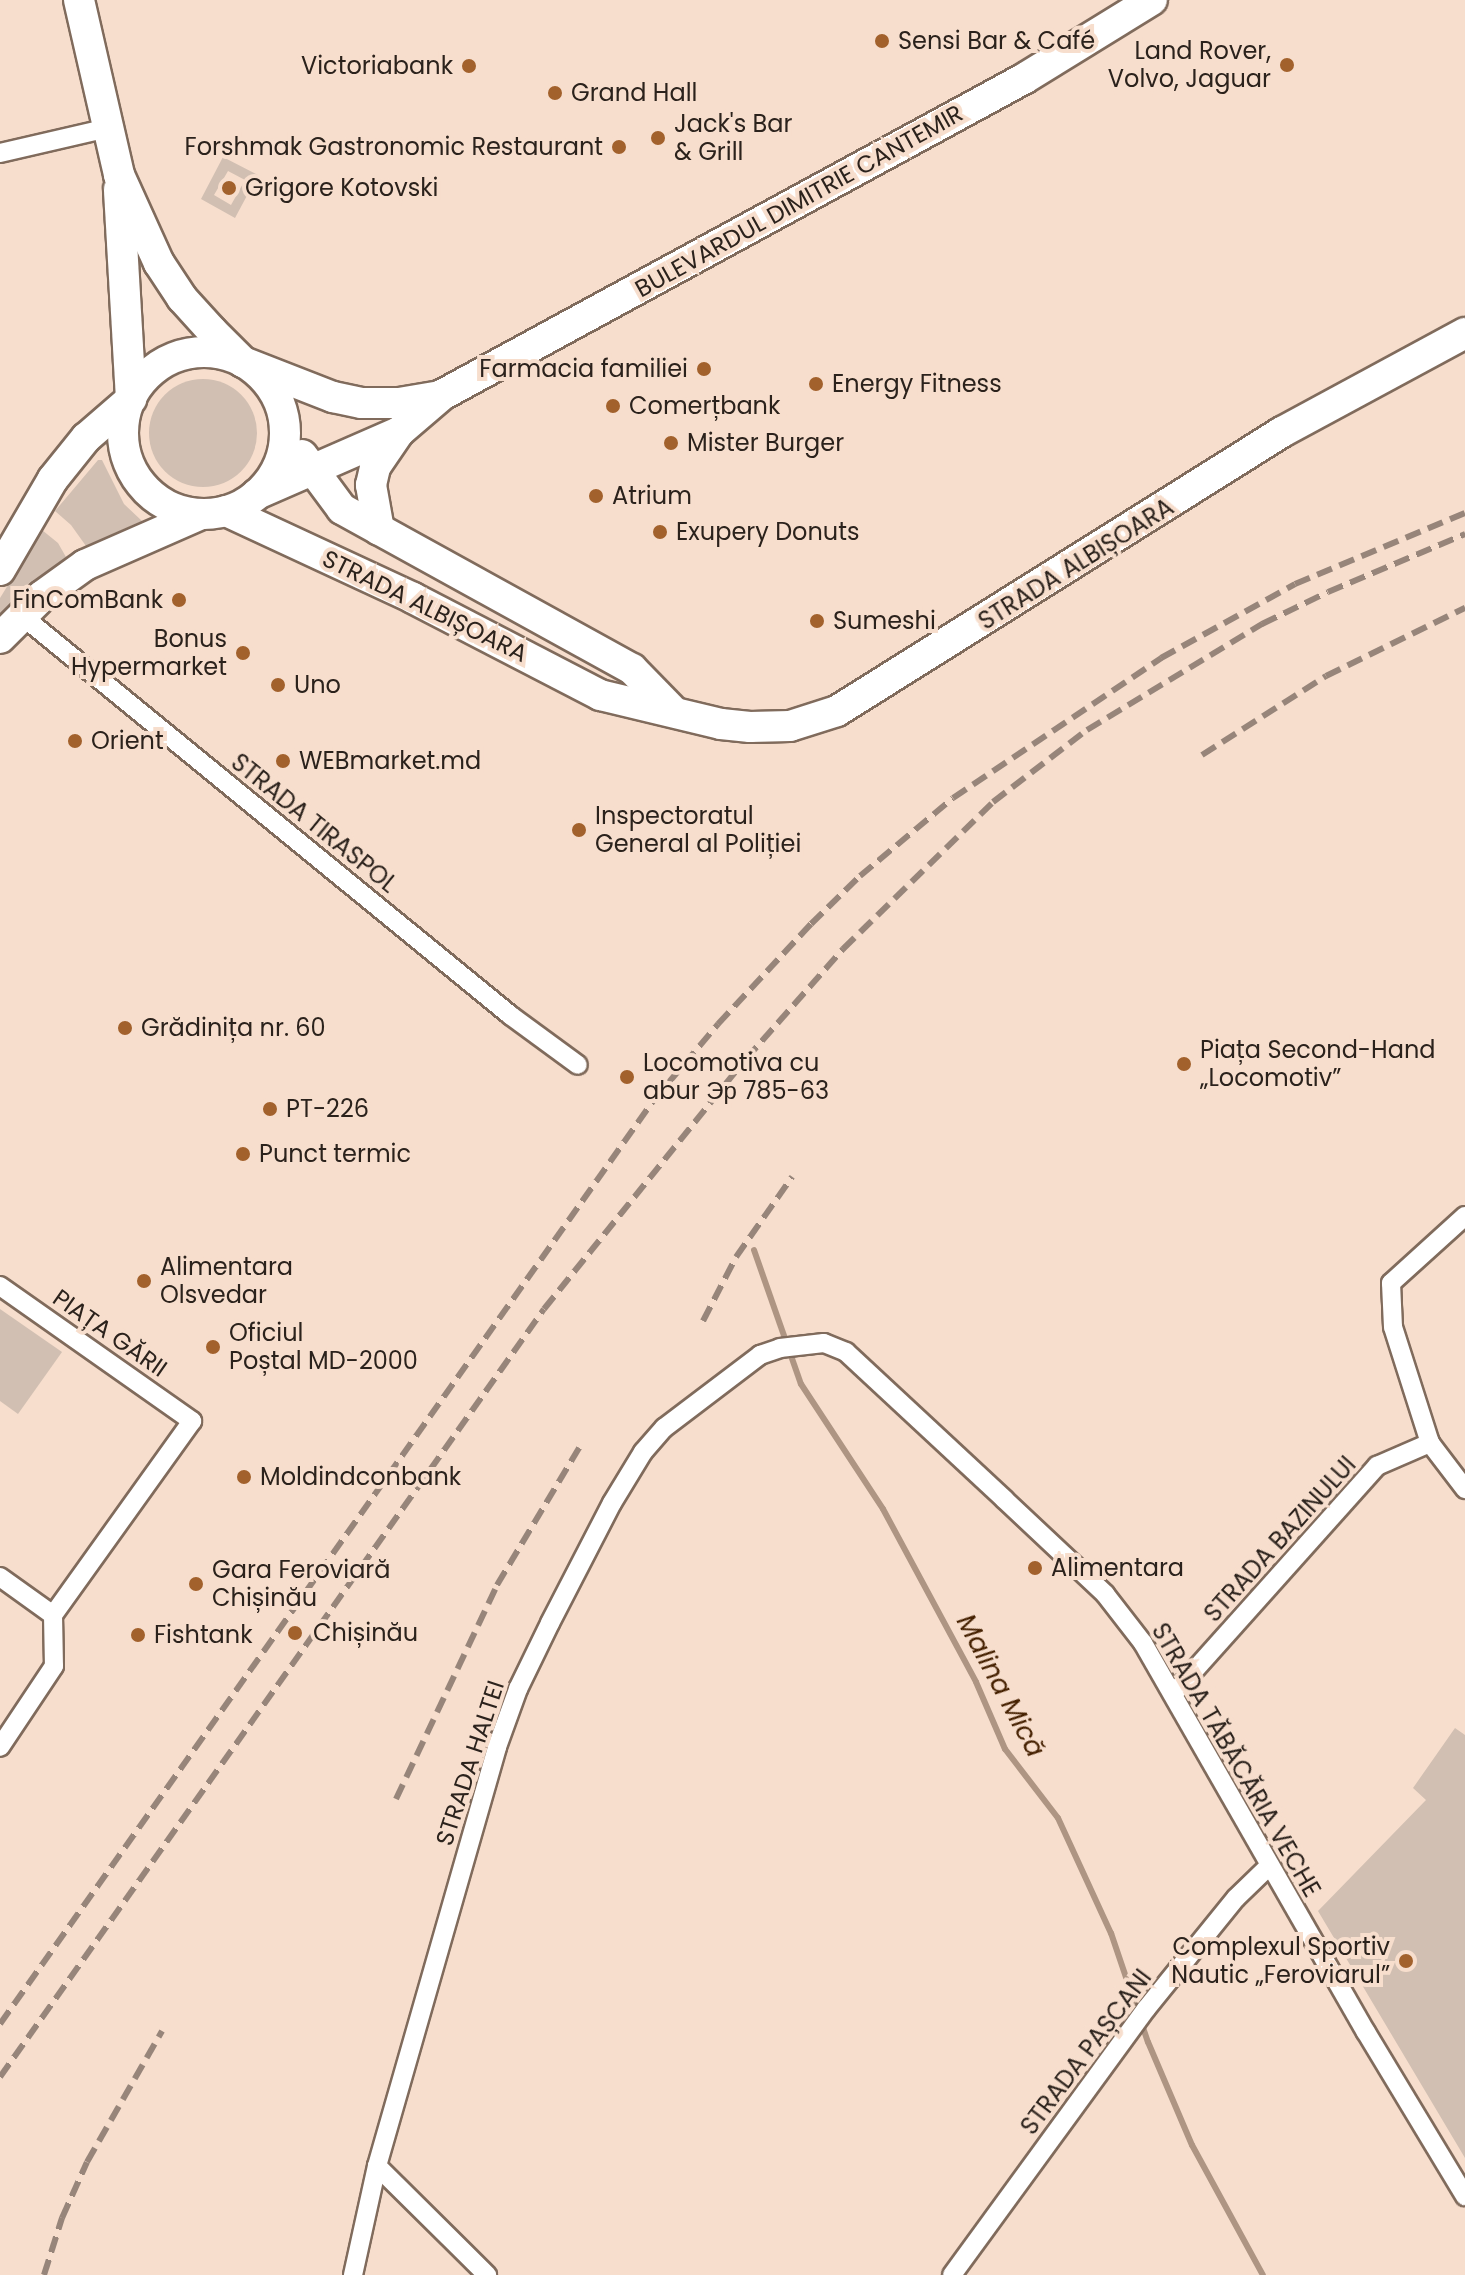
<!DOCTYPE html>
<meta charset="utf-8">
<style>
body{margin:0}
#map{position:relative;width:1465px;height:2275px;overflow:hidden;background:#f7decd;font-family:Poppins,sans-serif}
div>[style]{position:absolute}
.green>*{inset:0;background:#d1bfb2}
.round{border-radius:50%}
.stream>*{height:6px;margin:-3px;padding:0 3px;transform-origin:3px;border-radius:3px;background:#ae9583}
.roads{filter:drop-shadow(2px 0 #806b5c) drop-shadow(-2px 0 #806b5c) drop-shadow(0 2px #806b5c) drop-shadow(0 -2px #806b5c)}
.minor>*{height:18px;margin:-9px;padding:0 9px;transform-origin:9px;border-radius:9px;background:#fff}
.primary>*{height:30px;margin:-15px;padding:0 15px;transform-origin:15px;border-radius:15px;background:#fff}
.primary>.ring{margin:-15px;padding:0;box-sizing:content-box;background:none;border:30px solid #fff;border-radius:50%}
.rail>*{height:6px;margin-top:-3px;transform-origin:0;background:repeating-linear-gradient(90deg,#97857a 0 16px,transparent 0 24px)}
.dots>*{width:22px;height:22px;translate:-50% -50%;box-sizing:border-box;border:4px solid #f7decd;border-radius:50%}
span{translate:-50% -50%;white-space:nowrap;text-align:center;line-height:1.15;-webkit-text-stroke:8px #f7decd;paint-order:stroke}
.poi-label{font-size:24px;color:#2b221c}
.left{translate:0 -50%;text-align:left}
.right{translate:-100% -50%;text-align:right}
.street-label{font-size:24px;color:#2b221c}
.water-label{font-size:26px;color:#452000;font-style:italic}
</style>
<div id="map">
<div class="green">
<div style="clip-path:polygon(evenodd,223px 157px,258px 175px,235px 218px,201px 199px,223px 157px,228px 171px,245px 180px,231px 205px,214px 195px,228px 171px)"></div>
<div class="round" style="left:149px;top:379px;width:108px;height:108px"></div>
<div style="clip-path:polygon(98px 460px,102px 460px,124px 504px,142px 521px,86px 546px,71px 525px,55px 511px)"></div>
<div style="clip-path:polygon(42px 530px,58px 543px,66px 557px,29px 586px,0 615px,0 598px)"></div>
<div style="clip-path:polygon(0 1309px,62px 1352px,18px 1414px,0 1401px)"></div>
<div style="clip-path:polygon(1455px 1728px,1465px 1735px,1465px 2158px,1318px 1911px,1426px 1800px,1413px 1788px)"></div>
</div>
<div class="stream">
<div style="left:754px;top:1250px;width:142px;rotate:70.7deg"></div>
<div style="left:801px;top:1384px;width:149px;rotate:56.7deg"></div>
<div style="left:883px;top:1509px;width:196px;rotate:61.7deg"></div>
<div style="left:976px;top:1682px;width:73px;rotate:66.6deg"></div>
<div style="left:1005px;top:1749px;width:87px;rotate:52.5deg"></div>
<div style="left:1058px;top:1818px;width:127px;rotate:65.3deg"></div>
<div style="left:1111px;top:1933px;width:115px;rotate:71.3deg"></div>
<div style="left:1148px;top:2042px;width:112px;rotate:66.9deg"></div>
<div style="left:1192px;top:2145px;width:148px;rotate:61.4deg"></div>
</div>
<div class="roads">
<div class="minor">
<div style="left:0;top:153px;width:111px;rotate:-13deg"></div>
<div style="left:21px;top:615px;width:632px;rotate:39.28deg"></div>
<div style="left:510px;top:1015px;width:84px;rotate:36.3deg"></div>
<div style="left:1465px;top:1216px;width:100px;rotate:137.8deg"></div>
<div style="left:1391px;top:1283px;width:44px;rotate:87.4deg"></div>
<div style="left:1393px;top:1327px;width:122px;rotate:72.3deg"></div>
<div style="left:1430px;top:1443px;width:58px;rotate:52.7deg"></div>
<div style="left:0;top:1286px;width:235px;rotate:35.1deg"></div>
<div style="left:192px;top:1421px;width:239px;rotate:125.6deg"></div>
<div style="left:53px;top:1615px;width:51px;rotate:88.9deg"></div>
<div style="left:54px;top:1666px;width:97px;rotate:123.7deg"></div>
<div style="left:0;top:1577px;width:65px;rotate:35.6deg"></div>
<div style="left:1174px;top:1693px;width:305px;rotate:-48.2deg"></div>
<div style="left:1377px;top:1466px;width:58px;rotate:-23.5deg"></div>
<div style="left:377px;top:2166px;width:155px;rotate:44.7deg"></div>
<div style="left:353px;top:2275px;width:112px;rotate:-77.6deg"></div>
<div style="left:377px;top:2166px;width:436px;rotate:-74deg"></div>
<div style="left:497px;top:1747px;width:62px;rotate:-70.1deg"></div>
<div style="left:518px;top:1689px;width:73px;rotate:-64.1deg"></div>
<div style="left:550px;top:1623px;width:135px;rotate:-62.7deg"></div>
<div style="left:612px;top:1503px;width:60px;rotate:-58.7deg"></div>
<div style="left:643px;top:1452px;width:32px;rotate:-49deg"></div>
<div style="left:664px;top:1428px;width:121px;rotate:-37.2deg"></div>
<div style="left:760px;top:1355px;width:21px;rotate:-19deg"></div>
<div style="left:780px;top:1348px;width:44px;rotate:-6.5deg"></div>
<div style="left:824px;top:1343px;width:24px;rotate:22deg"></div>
<div style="left:846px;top:1352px;width:216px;rotate:42.9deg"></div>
<div style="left:1004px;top:1499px;width:139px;rotate:43.2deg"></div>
<div style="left:1105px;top:1594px;width:62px;rotate:52.2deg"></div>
<div style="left:1143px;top:1643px;width:448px;rotate:60.2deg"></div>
<div style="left:1366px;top:2032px;width:192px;rotate:58.9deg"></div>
<div style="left:952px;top:2275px;width:329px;rotate:-53.9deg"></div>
<div style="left:1146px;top:2009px;width:143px;rotate:-51deg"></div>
<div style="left:1236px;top:1898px;width:46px;rotate:-44.1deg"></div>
</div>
<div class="primary">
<div style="left:79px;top:0;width:180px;rotate:77.1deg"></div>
<div style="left:119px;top:175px;width:97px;rotate:65.6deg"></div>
<div style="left:159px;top:263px;width:42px;rotate:56.7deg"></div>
<div style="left:182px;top:298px;width:45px;rotate:47.7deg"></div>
<div style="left:212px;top:331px;width:44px;rotate:45deg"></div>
<div style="left:243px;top:362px;width:97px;rotate:21.3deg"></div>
<div style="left:333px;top:397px;width:29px;rotate:12deg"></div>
<div style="left:361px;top:403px;width:38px"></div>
<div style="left:399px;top:403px;width:42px;rotate:-9.7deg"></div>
<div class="ring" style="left:123px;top:352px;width:132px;height:132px"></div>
<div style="left:302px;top:455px;width:67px;rotate:53.5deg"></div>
<div style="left:342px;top:509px;width:331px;rotate:28.9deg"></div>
<div style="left:632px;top:669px;width:56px;rotate:45.7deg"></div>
<div style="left:257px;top:494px;width:155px;rotate:-23.6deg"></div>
<div style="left:399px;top:432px;width:57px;rotate:-40.7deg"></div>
<div style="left:442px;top:395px;width:664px;rotate:-28.53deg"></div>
<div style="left:1025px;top:78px;width:149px;rotate:-31.6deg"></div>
<div style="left:226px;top:511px;width:206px;rotate:24.9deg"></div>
<div style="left:413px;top:598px;width:211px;rotate:27.4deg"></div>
<div style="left:600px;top:695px;width:124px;rotate:13.5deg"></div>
<div style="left:721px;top:724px;width:29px;rotate:6deg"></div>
<div style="left:750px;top:727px;width:40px;rotate:-1.4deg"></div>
<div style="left:790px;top:726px;width:49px;rotate:-17.7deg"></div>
<div style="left:837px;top:711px;width:525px;rotate:-32.09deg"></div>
<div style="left:1282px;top:432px;width:208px;rotate:-28.4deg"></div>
<div style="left:379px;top:530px;width:46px;rotate:-100.1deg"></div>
<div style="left:371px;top:485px;width:18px;rotate:-77deg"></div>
<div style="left:375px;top:467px;width:42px;rotate:-55.6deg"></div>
<div style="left:0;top:570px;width:105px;rotate:-59.8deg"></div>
<div style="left:53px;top:479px;width:53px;rotate:-51.2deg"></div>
<div style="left:86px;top:438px;width:60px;rotate:-40.9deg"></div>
<div style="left:131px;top:399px;width:210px;rotate:-93.3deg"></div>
<div style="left:0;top:638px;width:59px;rotate:-45deg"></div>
<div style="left:42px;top:596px;width:53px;rotate:-35.8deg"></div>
<div style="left:85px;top:565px;width:127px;rotate:-23.7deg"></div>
</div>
</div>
<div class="rail">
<div style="left:1202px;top:755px;width:147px;rotate:-32.5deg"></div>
<div style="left:1326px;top:676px;width:155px;rotate:-26.1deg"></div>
<div style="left:703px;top:1321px;width:72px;rotate:-62.7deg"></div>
<div style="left:736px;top:1257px;width:98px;rotate:-55deg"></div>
<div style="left:396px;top:1799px;width:237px;rotate:-64.7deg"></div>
<div style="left:497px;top:1585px;width:160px;rotate:-59.1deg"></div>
<div style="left:0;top:2024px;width:1131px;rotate:-54.72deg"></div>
<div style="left:653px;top:1101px;width:101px;rotate:-49.8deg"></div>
<div style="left:718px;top:1024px;width:137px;rotate:-47.1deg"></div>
<div style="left:811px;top:924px;width:69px;rotate:-44.4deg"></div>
<div style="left:860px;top:876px;width:121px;rotate:-40deg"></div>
<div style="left:953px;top:798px;width:251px;rotate:-33.9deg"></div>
<div style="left:1161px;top:658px;width:153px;rotate:-28.9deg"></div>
<div style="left:1295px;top:584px;width:184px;rotate:-22.7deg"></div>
<div style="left:0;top:2077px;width:941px;rotate:-54.69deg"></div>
<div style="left:544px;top:1309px;width:321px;rotate:-51.1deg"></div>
<div style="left:746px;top:1059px;width:147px;rotate:-48.6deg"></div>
<div style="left:843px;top:949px;width:210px;rotate:-44.4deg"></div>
<div style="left:993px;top:802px;width:118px;rotate:-37.5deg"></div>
<div style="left:1087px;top:730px;width:205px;rotate:-31.2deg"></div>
<div style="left:1262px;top:624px;width:73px;rotate:-25.9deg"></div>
<div style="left:1328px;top:592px;width:149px;rotate:-22.9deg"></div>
<div style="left:44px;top:2275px;width:60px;rotate:-72.5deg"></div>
<div style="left:62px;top:2218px;width:61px;rotate:-65.9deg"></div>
<div style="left:87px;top:2162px;width:151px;rotate:-60.2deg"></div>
</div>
<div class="dots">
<div style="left:882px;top:41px;background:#a2612c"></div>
<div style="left:1287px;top:65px;background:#a2612c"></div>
<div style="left:469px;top:66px;background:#a2612c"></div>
<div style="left:555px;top:93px;background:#a2612c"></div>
<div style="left:658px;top:138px;background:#a2612c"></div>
<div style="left:619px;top:147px;background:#a2612c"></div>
<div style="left:229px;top:188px;background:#a2612c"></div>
<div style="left:704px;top:369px;background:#a2612c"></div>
<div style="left:816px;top:384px;background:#a2612c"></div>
<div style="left:613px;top:406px;background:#a2612c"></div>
<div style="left:671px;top:443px;background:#a2612c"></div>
<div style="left:596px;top:496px;background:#a2612c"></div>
<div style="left:660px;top:532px;background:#a2612c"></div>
<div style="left:179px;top:600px;background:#a2612c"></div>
<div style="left:817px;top:621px;background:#a2612c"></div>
<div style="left:243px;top:653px;background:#a2612c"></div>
<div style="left:278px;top:685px;background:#a2612c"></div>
<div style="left:75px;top:741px;background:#a2612c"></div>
<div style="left:283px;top:761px;background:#a2612c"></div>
<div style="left:579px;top:830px;background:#a2612c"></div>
<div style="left:125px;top:1028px;background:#a2612c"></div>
<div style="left:1184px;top:1064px;background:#a2612c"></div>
<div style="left:627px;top:1077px;background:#a2612c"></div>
<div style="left:270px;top:1109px;background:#a2612c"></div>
<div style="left:243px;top:1154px;background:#a2612c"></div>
<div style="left:144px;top:1281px;background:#a2612c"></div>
<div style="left:213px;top:1347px;background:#a2612c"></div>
<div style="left:244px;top:1477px;background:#a2612c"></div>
<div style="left:1035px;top:1568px;background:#a2612c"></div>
<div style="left:196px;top:1584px;background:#a2612c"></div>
<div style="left:295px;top:1633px;background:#a2612c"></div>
<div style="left:138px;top:1635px;background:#a2612c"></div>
<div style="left:1406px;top:1961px;background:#a2612c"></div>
</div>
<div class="poi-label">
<span class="left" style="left:898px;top:41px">Sensi Bar &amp; Café</span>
<span class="right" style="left:1271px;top:65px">Land Rover,<br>Volvo, Jaguar</span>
<span class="right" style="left:453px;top:66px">Victoriabank</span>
<span class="left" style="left:571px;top:93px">Grand Hall</span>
<span class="left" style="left:674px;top:138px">Jack's Bar<br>&amp; Grill</span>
<span class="right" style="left:603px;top:147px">Forshmak Gastronomic Restaurant</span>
<span class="left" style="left:245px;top:188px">Grigore Kotovski</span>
<span class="right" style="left:688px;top:369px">Farmacia familiei</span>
<span class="left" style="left:832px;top:384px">Energy Fitness</span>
<span class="left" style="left:629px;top:406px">Comerțbank</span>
<span class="left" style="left:687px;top:443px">Mister Burger</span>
<span class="left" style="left:612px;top:496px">Atrium</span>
<span class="left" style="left:676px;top:532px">Exupery Donuts</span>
<span class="right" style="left:163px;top:600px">FinComBank</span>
<span class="left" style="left:833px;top:621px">Sumeshi</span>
<span class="right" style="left:227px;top:653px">Bonus<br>Hypermarket</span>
<span class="left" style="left:294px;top:685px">Uno</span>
<span class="left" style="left:91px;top:741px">Orient</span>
<span class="left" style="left:299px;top:761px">WEBmarket.md</span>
<span class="left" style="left:595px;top:830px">Inspectoratul<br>General al Poliției</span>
<span class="left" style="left:141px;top:1028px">Grădinița nr. 60</span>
<span class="left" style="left:1200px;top:1064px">Piața Second-Hand<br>„Locomotiv”</span>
<span class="left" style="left:643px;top:1077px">Locomotiva cu<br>abur Эр 785-63</span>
<span class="left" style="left:286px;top:1109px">PT-226</span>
<span class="left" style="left:259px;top:1154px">Punct termic</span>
<span class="left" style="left:160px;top:1281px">Alimentara<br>Olsvedar</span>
<span class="left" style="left:229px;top:1347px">Oficiul<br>Poștal MD-2000</span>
<span class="left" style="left:260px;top:1477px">Moldindconbank</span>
<span class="left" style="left:1051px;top:1568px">Alimentara</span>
<span class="left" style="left:212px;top:1584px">Gara Feroviară<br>Chișinău</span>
<span class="left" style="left:313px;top:1633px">Chișinău</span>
<span class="left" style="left:154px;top:1635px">Fishtank</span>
<span class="right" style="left:1390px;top:1961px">Complexul Sportiv<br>Nautic „Feroviarul”</span>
</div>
<div class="street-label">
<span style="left:799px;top:201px;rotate:-29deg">BULEVARDUL DIMITRIE CANTEMIR</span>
<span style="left:1076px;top:564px;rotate:-32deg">STRADA ALBIȘOARA</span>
<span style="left:425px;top:606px;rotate:26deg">STRADA ALBIȘOARA</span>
<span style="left:314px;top:823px;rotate:39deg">STRADA TIRASPOL</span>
<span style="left:110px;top:1333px;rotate:35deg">PIAȚA GĂRII</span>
<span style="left:1280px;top:1539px;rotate:-48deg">STRADA BAZINULUI</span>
<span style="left:1236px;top:1760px;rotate:60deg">STRADA TĂBĂCĂRIA VECHE</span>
<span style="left:470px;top:1763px;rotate:-72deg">STRADA HALTEI</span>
<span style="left:1086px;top:2052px;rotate:-53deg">STRADA PAȘCANI</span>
</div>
<div class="water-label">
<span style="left:1000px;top:1686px;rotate:62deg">Malina Mică</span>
</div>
</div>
